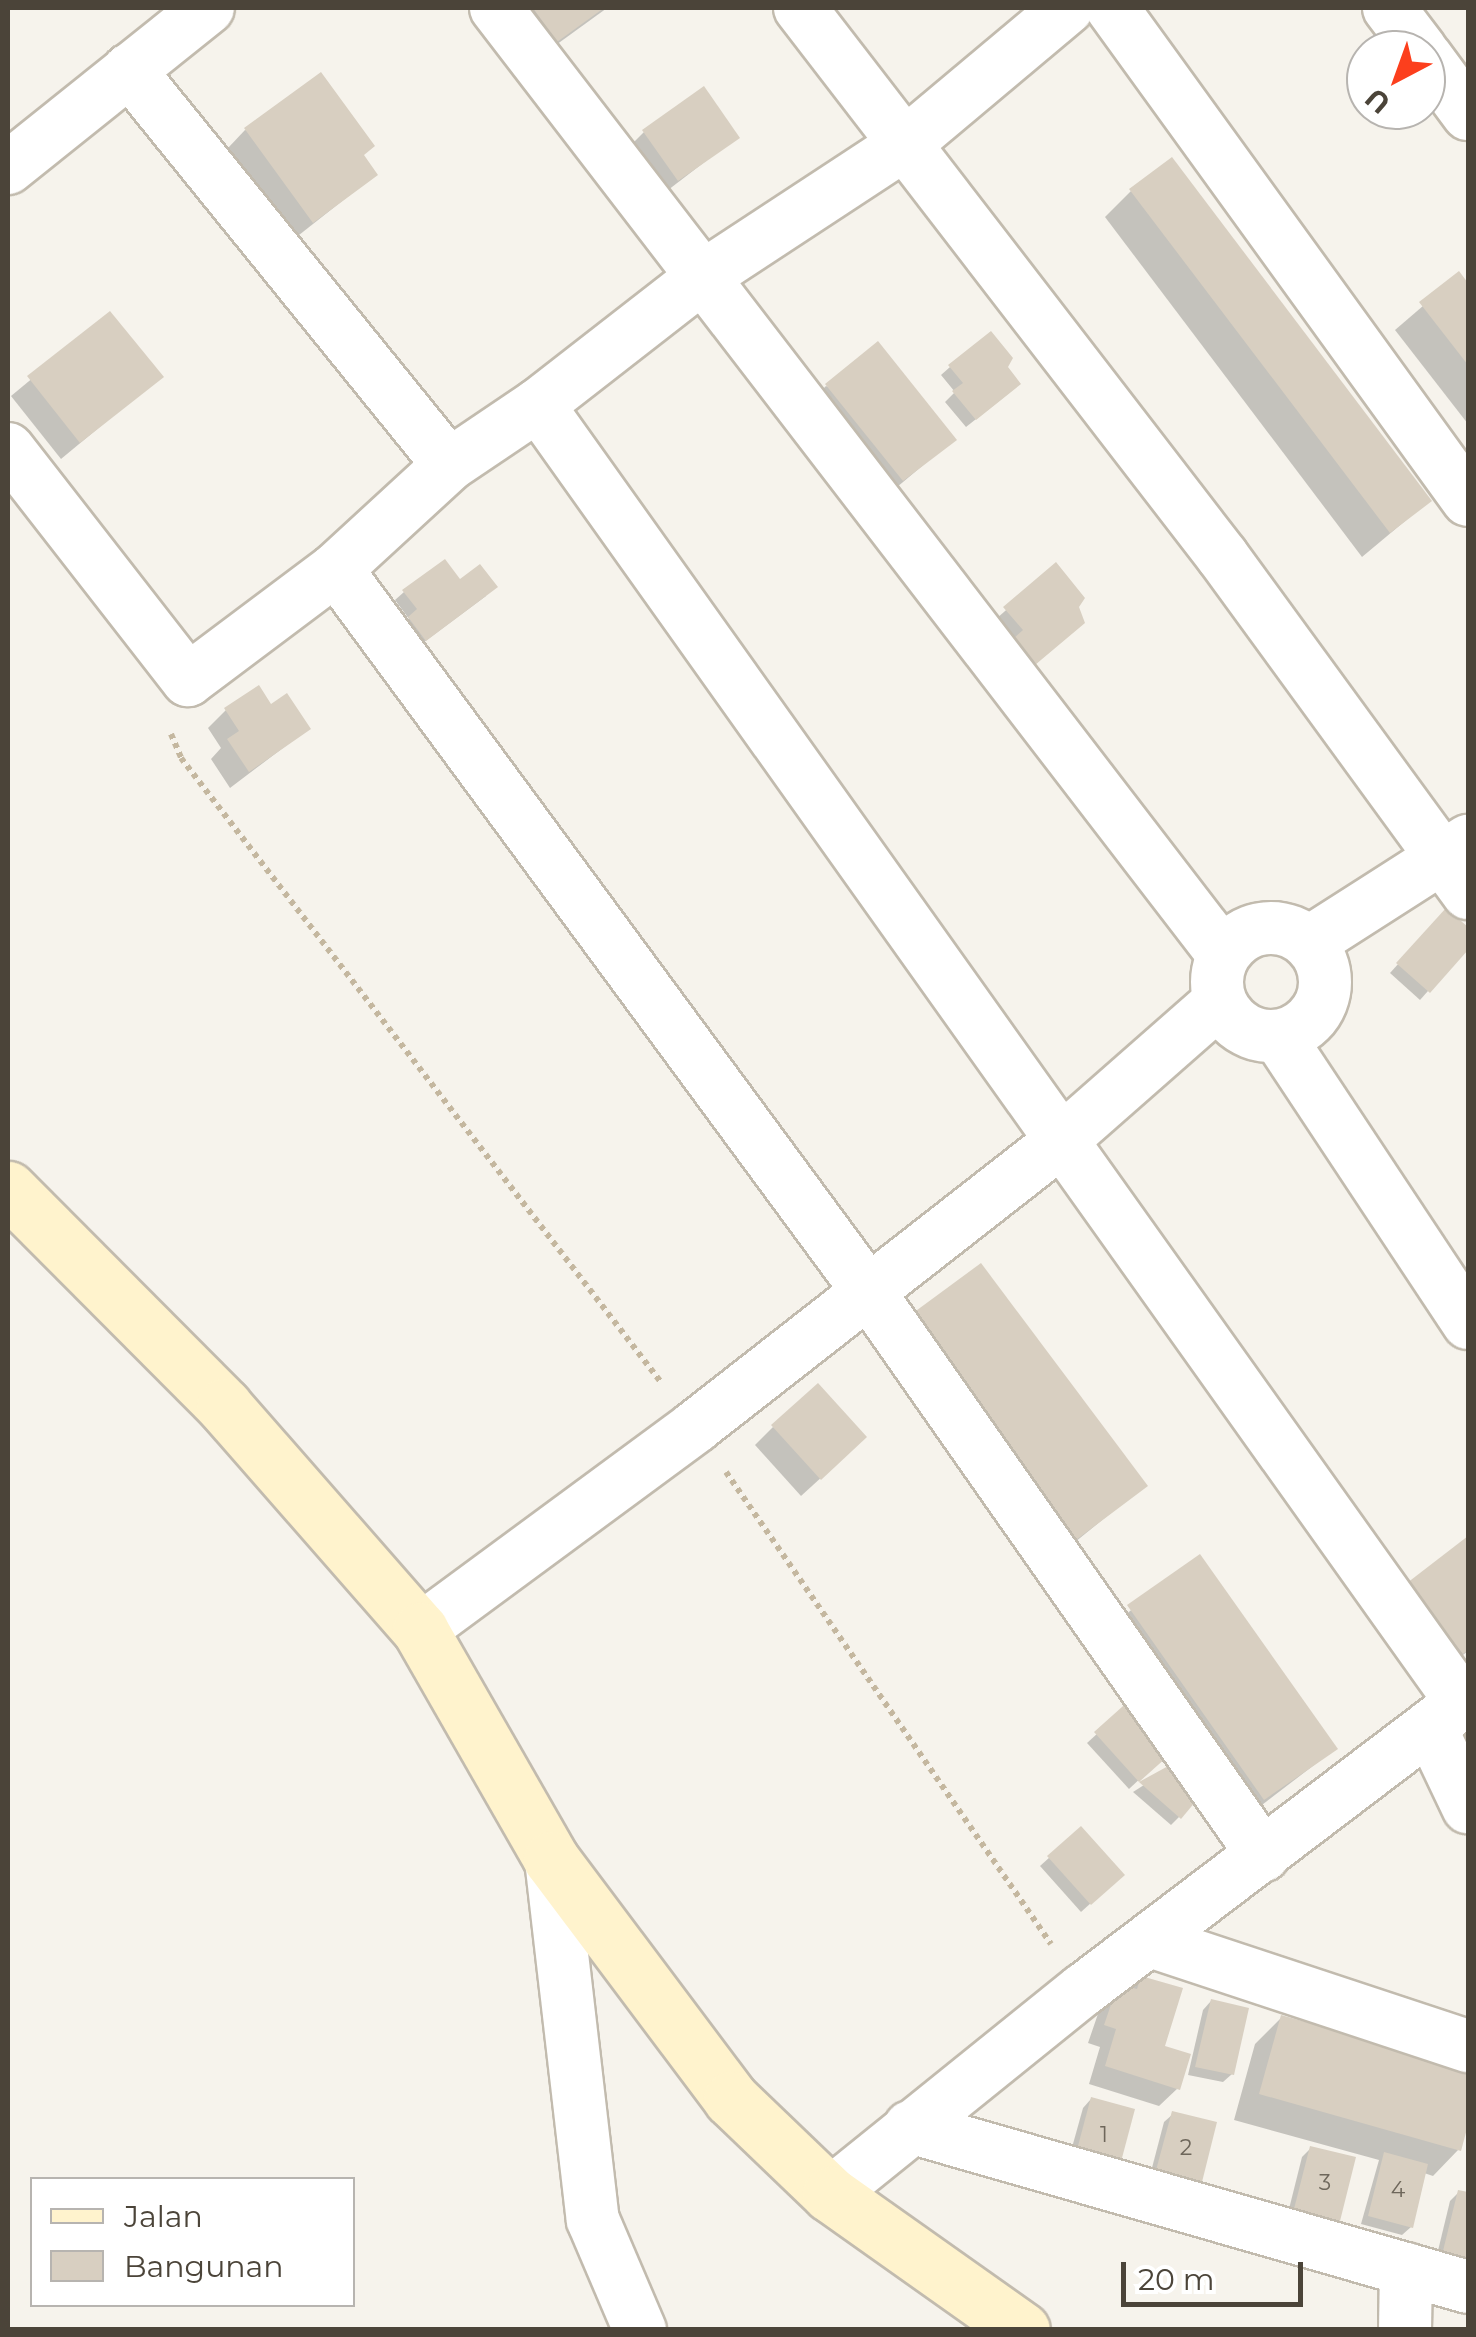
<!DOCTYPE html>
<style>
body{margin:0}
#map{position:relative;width:1476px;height:2337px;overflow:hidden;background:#f6f3ec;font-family:Montserrat,sans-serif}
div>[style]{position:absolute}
.shadow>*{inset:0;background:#0003}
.building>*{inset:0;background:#d8cfc1}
.path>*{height:6px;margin-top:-3px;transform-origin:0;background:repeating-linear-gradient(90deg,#c4b79f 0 5px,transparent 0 10px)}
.roads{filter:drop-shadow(2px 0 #c2bbae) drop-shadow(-2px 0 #c2bbae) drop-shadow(0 2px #c2bbae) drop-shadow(0 -2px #c2bbae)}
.street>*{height:52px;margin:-26px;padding:0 26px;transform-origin:26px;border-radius:26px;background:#fff}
.street>.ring{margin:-26px;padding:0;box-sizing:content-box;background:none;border:52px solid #fff;border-radius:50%}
.secondary>*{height:55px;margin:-27.5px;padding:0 27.5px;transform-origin:27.5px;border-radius:27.5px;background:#fff3cd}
span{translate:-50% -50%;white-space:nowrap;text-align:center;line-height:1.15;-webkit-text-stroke:8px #fff;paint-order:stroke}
.number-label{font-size:22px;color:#6e675b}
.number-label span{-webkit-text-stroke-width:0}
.frame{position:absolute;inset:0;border:10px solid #4b4439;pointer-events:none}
.legend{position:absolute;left:30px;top:2177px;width:325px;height:130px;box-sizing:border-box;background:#fff;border:2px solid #b7b4b0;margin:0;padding:12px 18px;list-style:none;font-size:30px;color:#4b4439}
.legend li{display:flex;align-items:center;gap:20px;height:50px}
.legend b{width:50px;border:2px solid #b7b4b0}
.north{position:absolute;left:1346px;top:30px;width:100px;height:100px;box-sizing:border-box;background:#fff;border:2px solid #b7b4b0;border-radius:50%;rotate:221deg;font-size:28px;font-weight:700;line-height:40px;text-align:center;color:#4b4439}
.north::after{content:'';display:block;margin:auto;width:35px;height:45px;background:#fc3f1d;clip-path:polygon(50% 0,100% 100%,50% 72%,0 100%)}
.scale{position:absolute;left:1121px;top:2262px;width:182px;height:45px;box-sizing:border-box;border:5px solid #4b4439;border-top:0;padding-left:12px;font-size:30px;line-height:35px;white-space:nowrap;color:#4b4439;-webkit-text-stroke:8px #fff;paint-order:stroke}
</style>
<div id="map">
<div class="shadow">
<div style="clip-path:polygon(502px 8px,607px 8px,538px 58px)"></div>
<div style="clip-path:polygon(245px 130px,362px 156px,375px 175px,294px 239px,228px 148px)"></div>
<div style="clip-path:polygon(644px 132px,737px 137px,659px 197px,626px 150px)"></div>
<div style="clip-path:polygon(1131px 191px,1429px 501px,1362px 557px,1105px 217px)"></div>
<div style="clip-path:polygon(1459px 275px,1468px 287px,1468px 424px,1395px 330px)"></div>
<div style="clip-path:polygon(110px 314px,160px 377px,61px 459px,11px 396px)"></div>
<div style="clip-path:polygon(950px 367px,1005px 368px,1009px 393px,966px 427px,945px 402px,955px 392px,941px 375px)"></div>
<div style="clip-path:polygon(826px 386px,953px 440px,884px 498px,808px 404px)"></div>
<div style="clip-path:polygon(1056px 566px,1082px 623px,1016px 681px,987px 627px)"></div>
<div style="clip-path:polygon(460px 582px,486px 596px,416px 648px,401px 627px,409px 619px,395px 600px,404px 592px)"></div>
<div style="clip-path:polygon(270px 707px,308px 729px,230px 788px,211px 759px,221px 748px,208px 728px,226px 710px)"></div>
<div style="clip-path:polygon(1446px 911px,1468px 931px,1468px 946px,1420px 1000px,1390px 973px)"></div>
<div style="clip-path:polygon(884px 1344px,1144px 1486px,1048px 1564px)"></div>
<div style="clip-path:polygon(773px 1427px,846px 1455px,801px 1496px,755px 1445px)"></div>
<div style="clip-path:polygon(1468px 1539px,1468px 1651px,1444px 1670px,1409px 1585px)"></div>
<div style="clip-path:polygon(1199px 1557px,1335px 1749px,1237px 1824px,1102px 1633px)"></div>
<div style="clip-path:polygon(1132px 1702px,1173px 1748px,1129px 1789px,1087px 1743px)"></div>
<div style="clip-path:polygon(1180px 1762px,1179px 1817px,1171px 1825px,1133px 1792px)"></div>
<div style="clip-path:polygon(1081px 1829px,1113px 1883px,1081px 1912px,1040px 1866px)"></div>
<div style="clip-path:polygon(1142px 1978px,1178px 2088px,1159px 2106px,1089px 2084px,1100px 2047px,1088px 2043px,1101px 2005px)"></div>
<div style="clip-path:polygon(1211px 2001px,1232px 2074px,1223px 2082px,1188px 2075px,1203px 2010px)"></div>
<div style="clip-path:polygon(1281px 2018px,1468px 2071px,1468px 2116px,1459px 2149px,1433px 2176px,1424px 2173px,1411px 2227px,1402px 2235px,1361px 2224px,1379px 2160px,1234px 2120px,1255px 2044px)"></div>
<div style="clip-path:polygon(1091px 2099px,1132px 2110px,1066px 2169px,1083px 2108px)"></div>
<div style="clip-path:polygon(1173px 2114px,1214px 2124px,1148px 2183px,1164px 2122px)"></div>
<div style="clip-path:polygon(1311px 2148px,1338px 2220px,1329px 2228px,1287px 2217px,1302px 2157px)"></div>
<div style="clip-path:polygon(1459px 2192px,1468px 2195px,1468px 2271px,1435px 2263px,1450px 2201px)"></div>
</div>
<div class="building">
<div style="clip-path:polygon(533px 8px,604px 8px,557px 42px)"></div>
<div style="clip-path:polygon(321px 72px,375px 146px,364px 155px,378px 175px,313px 223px,244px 128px)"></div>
<div style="clip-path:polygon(704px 86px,740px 138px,678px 181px,642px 130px)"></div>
<div style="clip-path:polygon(1172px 157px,1432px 501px,1390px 533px,1129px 189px)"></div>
<div style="clip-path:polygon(1459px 271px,1468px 283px,1468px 365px,1419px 302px)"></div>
<div style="clip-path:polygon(110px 311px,164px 377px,80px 443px,27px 376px)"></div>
<div style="clip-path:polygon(991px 331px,1013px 358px,1008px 367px,1021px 384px,976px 420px,952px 391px,963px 383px,948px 365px)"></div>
<div style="clip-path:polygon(878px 341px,957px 440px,903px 481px,825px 384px)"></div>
<div style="clip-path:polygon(445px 559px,460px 579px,480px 564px,498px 587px,426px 641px,408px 617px,417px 609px,402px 590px)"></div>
<div style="clip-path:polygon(1056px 562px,1085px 598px,1079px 607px,1085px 623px,1035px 665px,1014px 638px,1023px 630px,1003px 607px)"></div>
<div style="clip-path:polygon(259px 685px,271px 704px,287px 693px,311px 729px,249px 772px,227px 739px,239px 731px,224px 708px)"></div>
<div style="clip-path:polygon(1446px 908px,1468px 927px,1468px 950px,1430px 993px,1396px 963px)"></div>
<div style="clip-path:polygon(981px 1263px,1148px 1486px,1076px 1540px,909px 1316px)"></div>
<div style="clip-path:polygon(818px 1383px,867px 1437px,821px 1480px,771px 1425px)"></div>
<div style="clip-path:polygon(1468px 1536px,1468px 1650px,1463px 1654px,1407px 1583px)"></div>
<div style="clip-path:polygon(1200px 1554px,1338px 1749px,1264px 1800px,1127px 1605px)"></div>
<div style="clip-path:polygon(1132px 1698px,1177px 1748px,1139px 1782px,1094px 1732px)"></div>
<div style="clip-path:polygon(1181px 1759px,1201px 1795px,1181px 1819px,1139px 1782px)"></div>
<div style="clip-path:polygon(1081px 1826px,1125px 1875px,1091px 1905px,1047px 1856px)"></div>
<div style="clip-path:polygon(1141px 1976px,1183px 1988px,1165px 2046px,1191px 2054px,1180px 2090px,1105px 2066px,1116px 2029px,1104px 2025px,1118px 1984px,1137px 1989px)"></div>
<div style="clip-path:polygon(1211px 1999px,1249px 2008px,1234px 2075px,1195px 2067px)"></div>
<div style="clip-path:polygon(1281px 2015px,1468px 2068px,1468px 2125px,1461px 2151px,1259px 2094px)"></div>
<div style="clip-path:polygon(1091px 2097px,1135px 2109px,1118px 2173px,1074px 2161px)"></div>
<div style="clip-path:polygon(1172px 2111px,1217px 2122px,1201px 2186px,1155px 2174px)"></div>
<div style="clip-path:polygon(1310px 2146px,1356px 2157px,1340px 2221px,1294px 2209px)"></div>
<div style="clip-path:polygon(1384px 2152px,1428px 2164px,1413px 2228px,1368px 2216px)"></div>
<div style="clip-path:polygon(1458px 2190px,1468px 2192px,1468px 2261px,1442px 2255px)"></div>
</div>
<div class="path">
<div style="left:171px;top:734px;width:26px;rotate:67deg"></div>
<div style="left:181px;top:758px;width:786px;rotate:52.44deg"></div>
<div style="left:726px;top:1472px;width:573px;rotate:55.45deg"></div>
</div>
<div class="roads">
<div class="street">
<div style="left:496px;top:8px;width:1193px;rotate:52.46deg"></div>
<div style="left:800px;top:8px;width:693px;rotate:52.39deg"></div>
<div style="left:1223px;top:557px;width:416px;rotate:53.9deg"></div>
<div style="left:1112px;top:8px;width:607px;rotate:54.11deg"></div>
<div style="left:1389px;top:8px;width:53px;rotate:52.7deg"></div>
<div style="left:1426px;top:57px;width:71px;rotate:53.6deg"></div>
<div style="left:129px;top:70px;width:508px;rotate:50.99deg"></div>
<div style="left:8px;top:168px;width:256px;rotate:-38.7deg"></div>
<div style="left:538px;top:405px;width:1593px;rotate:54.55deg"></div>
<div style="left:8px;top:449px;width:293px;rotate:52.1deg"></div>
<div style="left:188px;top:680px;width:185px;rotate:-36.9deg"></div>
<div style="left:336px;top:569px;width:154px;rotate:-42.6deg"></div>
<div style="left:449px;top:465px;width:107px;rotate:-34deg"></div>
<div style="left:538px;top:405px;width:210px;rotate:-37.9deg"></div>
<div style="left:704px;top:276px;width:240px;rotate:-33.3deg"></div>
<div style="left:905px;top:144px;width:212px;rotate:-40deg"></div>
<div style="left:336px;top:569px;width:897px;rotate:53.62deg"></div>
<div style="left:868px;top:1291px;width:689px;rotate:54.99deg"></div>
<div class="ring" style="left:1217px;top:928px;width:56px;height:56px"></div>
<div style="left:1310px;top:942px;width:188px;rotate:-32.6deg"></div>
<div style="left:1279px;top:1037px;width:343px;rotate:56.5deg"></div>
<div style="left:420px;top:1630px;width:342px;rotate:-36.4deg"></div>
<div style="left:695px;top:1427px;width:467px;rotate:-38deg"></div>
<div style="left:1063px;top:1139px;width:208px;rotate:-41.3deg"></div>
<div style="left:1430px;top:1727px;width:89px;rotate:64.6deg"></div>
<div style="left:551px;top:1859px;width:363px;rotate:83.4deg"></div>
<div style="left:593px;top:2220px;width:120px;rotate:66.9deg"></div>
<div style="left:1150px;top:1941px;width:335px;rotate:18.3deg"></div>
<div style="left:910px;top:2127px;width:580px;rotate:16deg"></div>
<div style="left:830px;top:2194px;width:325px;rotate:-38.9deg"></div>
<div style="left:1083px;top:1990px;width:483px;rotate:-37.2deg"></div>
<div style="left:1405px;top:2330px;width:61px;rotate:-89.1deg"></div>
</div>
<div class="secondary">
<div style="left:8px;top:1189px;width:306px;rotate:45.1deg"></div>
<div style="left:224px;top:1406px;width:298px;rotate:48.8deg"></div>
<div style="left:420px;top:1630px;width:264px;rotate:60.2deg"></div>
<div style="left:551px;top:1859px;width:300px;rotate:53.1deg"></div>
<div style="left:731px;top:2099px;width:137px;rotate:43.8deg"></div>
<div style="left:830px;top:2194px;width:235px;rotate:35.3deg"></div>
</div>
</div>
<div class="number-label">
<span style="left:1104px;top:2135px">1</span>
<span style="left:1186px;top:2148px">2</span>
<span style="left:1325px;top:2183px">3</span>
<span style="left:1398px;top:2190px">4</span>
</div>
<div class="frame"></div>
<ul class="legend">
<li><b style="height:12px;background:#fff3cd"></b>Jalan</li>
<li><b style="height:28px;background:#d8cfc1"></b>Bangunan</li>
</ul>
<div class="north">U</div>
<div class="scale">20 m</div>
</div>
